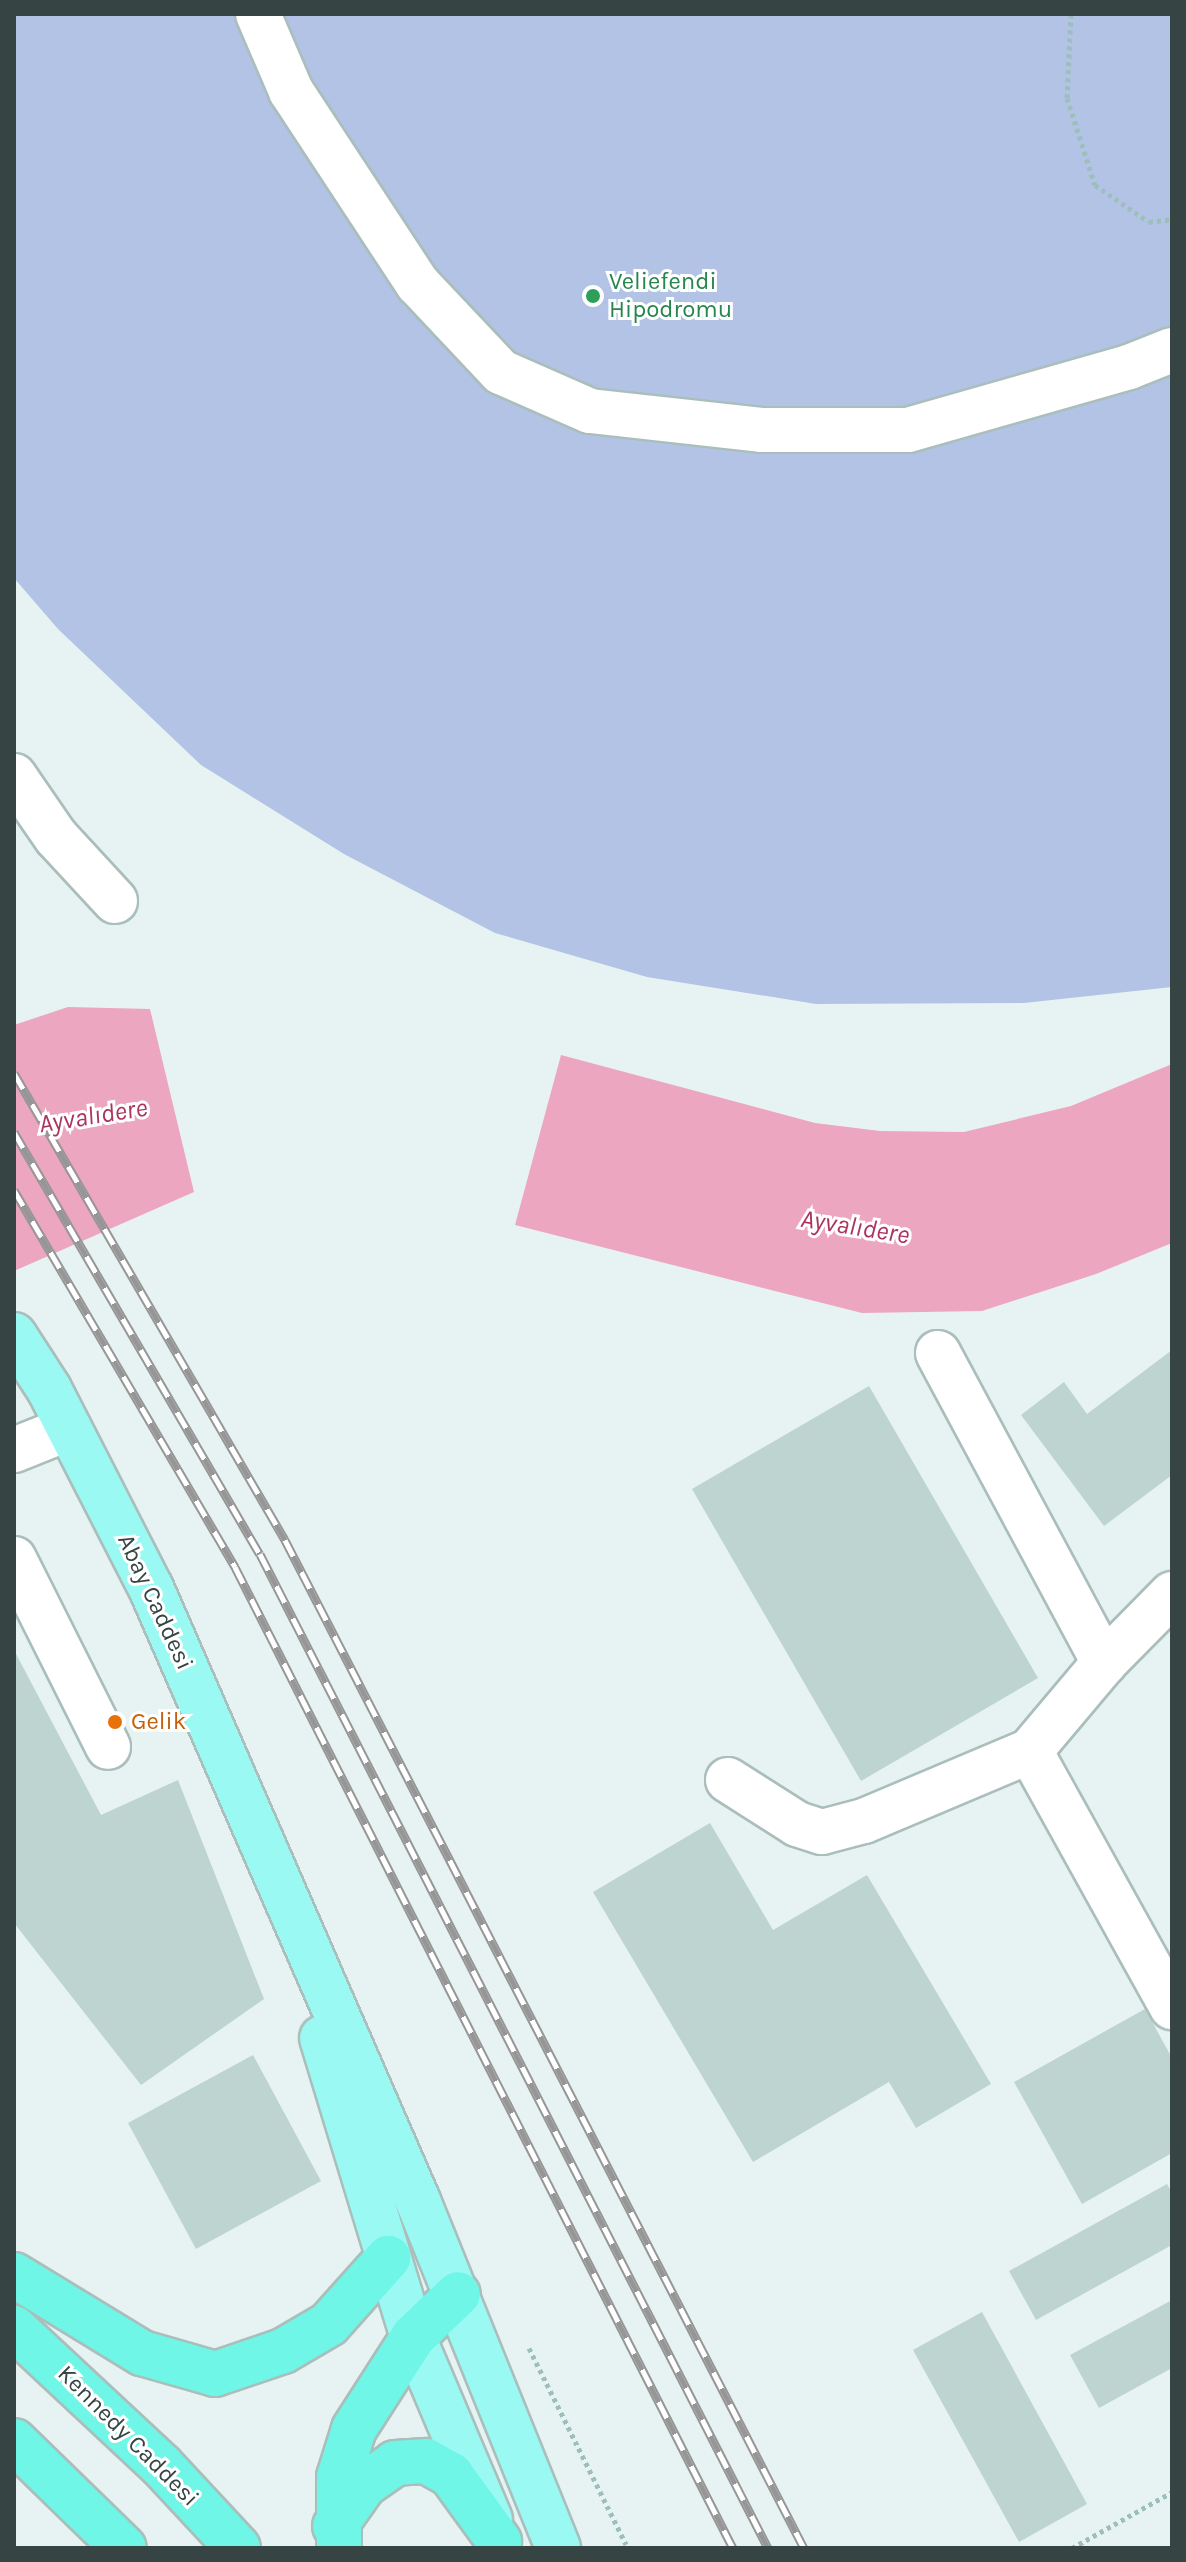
<!DOCTYPE html>
<meta charset="utf-8">
<style>
body{margin:0}
#map{position:relative;width:1186px;height:2562px;overflow:hidden;background:#e7f3f2;font-family:Karla,sans-serif}
div>[style]{position:absolute}
.green>*{inset:0;background:#b2c3e5}
.water>*{inset:0;background:#eca6c0}
.building>*{inset:0;background:#bdd4d0}
.path>*{height:5px;margin-top:-2.5px;transform-origin:0;background:repeating-linear-gradient(90deg,#9cbfba 0 4px,transparent 0 8px)}
.roads{filter:drop-shadow(2px 0 #aabebb) drop-shadow(-2px 0 #aabebb) drop-shadow(0 2px #aabebb) drop-shadow(0 -2px #aabebb)}
.minor>*{height:44px;margin:-22px;padding:0 22px;transform-origin:22px;border-radius:22px;background:#fff}
.major>*{height:44px;margin:-22px;padding:0 22px;transform-origin:22px;border-radius:22px;background:#9af9f3}
.highway>*{height:44px;margin:-22px;padding:0 22px;transform-origin:22px;border-radius:22px;background:#6ff6e7}
.rail>*{height:9px;margin-top:-4.5px;transform-origin:0;background:repeating-linear-gradient(90deg,#fff 0 18px,#969696 0 36px);box-sizing:border-box;border-block:2px solid #969696}
.dots>*{width:22px;height:22px;translate:-50% -50%;box-sizing:border-box;border:4px solid #fff;border-radius:50%}
span{translate:-50% -50%;white-space:nowrap;text-align:center;line-height:1.15;-webkit-text-stroke:6px #fff;paint-order:stroke}
.leisure-label{font-size:24px;color:#27864d}
.left{translate:0 -50%;text-align:left}
.street-label{font-size:24px;color:#364543}
.food-label{font-size:24px;color:#c56008}
.water-label{font-size:26px;color:#ab355f;font-style:italic}
.frame{position:absolute;inset:0;border:16px solid #364543;pointer-events:none}
</style>
<div id="map">
<div class="green">
<div style="clip-path:polygon(14px 14px,1172px 14px,1172px 987px,1024px 1003px,816px 1004px,647px 977px,495px 933px,344px 854px,201px 765px,58px 629px,14px 578px)"></div>
</div>
<div class="water">
<div style="clip-path:polygon(68px 1007px,150px 1009px,194px 1192px,14px 1271px,14px 1025px)"></div>
<div style="clip-path:polygon(561px 1055px,815px 1123px,880px 1131px,964px 1132px,1071px 1106px,1172px 1064px,1172px 1243px,1096px 1274px,982px 1311px,862px 1313px,515px 1225px)"></div>
</div>
<div class="building">
<div style="clip-path:polygon(1172px 1350px,1172px 1475px,1104px 1526px,1021px 1415px,1064px 1382px,1087px 1414px)"></div>
<div style="clip-path:polygon(869px 1386px,1038px 1678px,861px 1781px,692px 1489px)"></div>
<div style="clip-path:polygon(14px 1650px,101px 1815px,178px 1780px,264px 1999px,141px 2085px,14px 1923px)"></div>
<div style="clip-path:polygon(710px 1823px,773px 1930px,867px 1875px,991px 2084px,916px 2128px,889px 2082px,753px 2162px,593px 1892px)"></div>
<div style="clip-path:polygon(1145px 2009px,1172px 2058px,1172px 2153px,1082px 2204px,1014px 2082px)"></div>
<div style="clip-path:polygon(253px 2055px,321px 2181px,196px 2249px,128px 2123px)"></div>
<div style="clip-path:polygon(1167px 2184px,1172px 2193px,1172px 2245px,1036px 2320px,1009px 2271px)"></div>
<div style="clip-path:polygon(1172px 2300px,1172px 2368px,1099px 2408px,1070px 2355px)"></div>
<div style="clip-path:polygon(982px 2312px,1087px 2504px,1019px 2542px,913px 2350px)"></div>
</div>
<div class="path">
<div style="left:1071px;top:14px;width:84px;rotate:92.7deg"></div>
<div style="left:1067px;top:98px;width:91px;rotate:72.2deg"></div>
<div style="left:1095px;top:185px;width:65px;rotate:34.4deg"></div>
<div style="left:1149px;top:222px;width:23px;rotate:-7deg"></div>
<div style="left:529px;top:2348px;width:219px;rotate:63.7deg"></div>
<div style="left:1072px;top:2548px;width:115px;rotate:-29.2deg"></div>
</div>
<div class="roads">
<div class="minor">
<div style="left:258px;top:14px;width:84px;rotate:66.8deg"></div>
<div style="left:291px;top:91px;width:231px;rotate:56.7deg"></div>
<div style="left:418px;top:284px;width:121px;rotate:46.7deg"></div>
<div style="left:501px;top:372px;width:97px;rotate:23.7deg"></div>
<div style="left:590px;top:411px;width:172px;rotate:6.3deg"></div>
<div style="left:761px;top:430px;width:147px"></div>
<div style="left:908px;top:430px;width:230px;rotate:-15.9deg"></div>
<div style="left:1129px;top:367px;width:46px;rotate:-21.6deg"></div>
<div style="left:14px;top:776px;width:74px;rotate:55.5deg"></div>
<div style="left:56px;top:837px;width:87px;rotate:47.3deg"></div>
<div style="left:938px;top:1353px;width:352px;rotate:61.8deg"></div>
<div style="left:1104px;top:1663px;width:115px;rotate:130.1deg"></div>
<div style="left:1030px;top:1751px;width:293px;rotate:61deg"></div>
<div style="left:14px;top:1450px;width:59px;rotate:-21.8deg"></div>
<div style="left:14px;top:1559px;width:210px;rotate:63.4deg"></div>
<div style="left:1104px;top:1663px;width:97px;rotate:-45.4deg"></div>
<div style="left:728px;top:1780px;width:82px;rotate:32.5deg"></div>
<div style="left:797px;top:1824px;width:26px;rotate:18deg"></div>
<div style="left:822px;top:1832px;width:43px;rotate:-14.7deg"></div>
<div style="left:864px;top:1821px;width:180px;rotate:-22.9deg"></div>
</div>
<div class="major">
<div style="left:14px;top:1335px;width:64px;rotate:57.1deg"></div>
<div style="left:49px;top:1389px;width:224px;rotate:62.9deg"></div>
<div style="left:151px;top:1588px;width:669px;rotate:66.46deg"></div>
<div style="left:418px;top:2201px;width:374px;rotate:68deg"></div>
<div style="left:322px;top:2038px;width:313px;rotate:73.1deg"></div>
<div style="left:413px;top:2337px;width:198px;rotate:67.1deg"></div>
</div>
<div class="highway">
<div style="left:14px;top:2275px;width:150px;rotate:31.4deg"></div>
<div style="left:142px;top:2353px;width:76px;rotate:16deg"></div>
<div style="left:215px;top:2374px;width:72px;rotate:-18.7deg"></div>
<div style="left:283px;top:2351px;width:53px;rotate:-30.4deg"></div>
<div style="left:329px;top:2324px;width:89px;rotate:-48.2deg"></div>
<div style="left:14px;top:2328px;width:201px;rotate:43deg"></div>
<div style="left:161px;top:2465px;width:113px;rotate:47.1deg"></div>
<div style="left:14px;top:2441px;width:153px;rotate:44.2deg"></div>
<div style="left:335px;top:2526px;width:50px;rotate:-54.7deg"></div>
<div style="left:364px;top:2485px;width:38px;rotate:-35deg"></div>
<div style="left:395px;top:2463px;width:31px;rotate:-4deg"></div>
<div style="left:426px;top:2461px;width:29px;rotate:29deg"></div>
<div style="left:451px;top:2475px;width:82px;rotate:54deg"></div>
<div style="left:339px;top:2548px;width:71px;rotate:-90deg"></div>
<div style="left:339px;top:2477px;width:50px;rotate:-72.6deg"></div>
<div style="left:354px;top:2429px;width:109px;rotate:-57.3deg"></div>
<div style="left:413px;top:2337px;width:62px;rotate:-43.7deg"></div>
</div>
</div>
<div class="rail">
<div style="left:14px;top:1073px;width:540px;rotate:59.87deg"></div>
<div style="left:285px;top:1540px;width:1134px;rotate:62.76deg"></div>
<div style="left:14px;top:1132px;width:488px;rotate:59.8deg"></div>
<div style="left:260px;top:1554px;width:1116px;rotate:62.93deg"></div>
<div style="left:14px;top:1190px;width:437px;rotate:59.6deg"></div>
<div style="left:235px;top:1567px;width:1100px;rotate:63.09deg"></div>
</div>
<div class="dots">
<div style="left:593px;top:296px;background:#2e9e5b"></div>
<div style="left:115px;top:1722px;background:#e8710a"></div>
</div>
<div class="leisure-label">
<span class="left" style="left:609px;top:296px">Veliefendi<br>Hipodromu</span>
</div>
<div class="street-label">
<span style="left:155px;top:1602px;rotate:65deg">Abay Caddesi</span>
<span style="left:128px;top:2436px;rotate:45deg">Kennedy Caddesi</span>
</div>
<div class="food-label">
<span class="left" style="left:131px;top:1722px">Gelik</span>
</div>
<div class="water-label">
<span style="left:93px;top:1116px;rotate:-9deg">Ayvalıdere</span>
<span style="left:855px;top:1227px;rotate:9deg">Ayvalıdere</span>
</div>
<div class="frame"></div>
</div>
